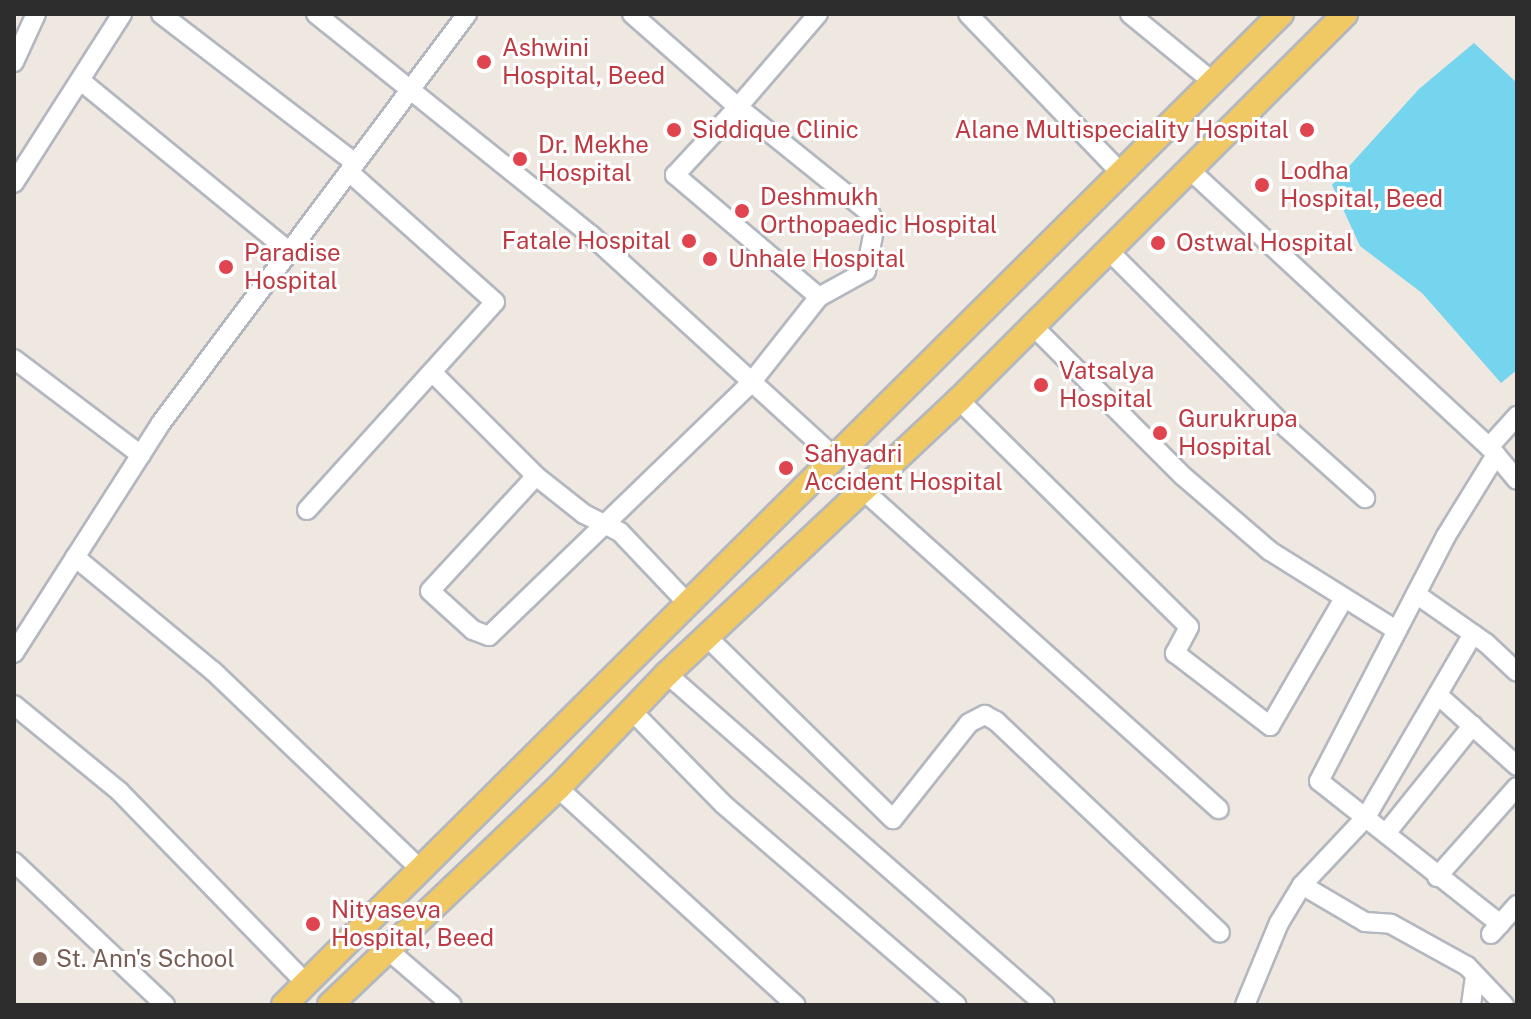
<!DOCTYPE html>
<style>
body{margin:0}
#map{position:relative;width:1531px;height:1019px;overflow:hidden;background:#eee8e0;font-family:"Public Sans",sans-serif}
div>[style]{position:absolute}
.water>*{inset:0;background:#75d4ee}
.roads{filter:drop-shadow(2px 0 #b3b7c0) drop-shadow(-2px 0 #b3b7c0) drop-shadow(0 2px #b3b7c0) drop-shadow(0 -2px #b3b7c0)}
.minor>*{height:18px;margin:-9px;padding:0 9px;transform-origin:9px;border-radius:9px;background:#fff}
.major>*{height:24px;margin:-12px;padding:0 12px;transform-origin:12px;border-radius:12px;background:#f0c964}
.dots>*{width:22px;height:22px;translate:-50% -50%;box-sizing:border-box;border:4px solid #fff;border-radius:50%}
span{translate:-50% -50%;white-space:nowrap;text-align:center;line-height:1.15;-webkit-text-stroke:6px #fff;paint-order:stroke}
.health-label{font-size:24px;color:#be3a42}
.left{translate:0 -50%;text-align:left}
.right{translate:-100% -50%;text-align:right}
.education-label{font-size:24px;color:#785e54}
.frame{position:absolute;inset:0;border:16px solid #2d2d2d;pointer-events:none}
</style>
<div id="map">
<div class="water">
<div style="clip-path:polygon(1474px 43px,1517px 83px,1517px 370px,1501px 383px,1422px 293px,1360px 246px,1332px 185px,1419px 89px)"></div>
</div>
<div class="roads">
<div class="minor">
<div style="left:161px;top:14px;width:245px;rotate:37.5deg"></div>
<div style="left:316px;top:14px;width:353px;rotate:38.8deg"></div>
<div style="left:591px;top:235px;width:331px;rotate:42.4deg"></div>
<div style="left:632px;top:14px;width:141px;rotate:41.3deg"></div>
<div style="left:738px;top:107px;width:169px;rotate:38.8deg"></div>
<div style="left:870px;top:213px;width:13px;rotate:67deg"></div>
<div style="left:875px;top:225px;width:47px;rotate:101.1deg"></div>
<div style="left:866px;top:271px;width:54px;rotate:151deg"></div>
<div style="left:819px;top:297px;width:189px;rotate:-139.7deg"></div>
<div style="left:675px;top:175px;width:93px;rotate:-47.2deg"></div>
<div style="left:738px;top:107px;width:123px;rotate:-49.3deg"></div>
<div style="left:968px;top:14px;width:221px;rotate:46.1deg"></div>
<div style="left:1130px;top:14px;width:107px;rotate:39.3deg"></div>
<div style="left:14px;top:62px;width:53px;rotate:-65.4deg"></div>
<div style="left:81px;top:81px;width:269px;rotate:39.3deg"></div>
<div style="left:1191px;top:171px;width:406px;rotate:42.8deg"></div>
<div style="left:1489px;top:447px;width:42px;rotate:-47.9deg"></div>
<div style="left:14px;top:183px;width:201px;rotate:-57.4deg"></div>
<div style="left:1108px;top:250px;width:245px;rotate:45deg"></div>
<div style="left:1281px;top:423px;width:113px;rotate:41.8deg"></div>
<div style="left:1031px;top:324px;width:215px;rotate:45deg"></div>
<div style="left:1183px;top:476px;width:115px;rotate:40.8deg"></div>
<div style="left:1270px;top:551px;width:149px;rotate:32.1deg"></div>
<div style="left:14px;top:359px;width:159px;rotate:37.1deg"></div>
<div style="left:432px;top:372px;width:147px;rotate:45deg"></div>
<div style="left:536px;top:476px;width:61px;rotate:38.4deg"></div>
<div style="left:584px;top:514px;width:40px;rotate:26.6deg"></div>
<div style="left:620px;top:532px;width:99px;rotate:46.6deg"></div>
<div style="left:959px;top:400px;width:323px;rotate:44.6deg"></div>
<div style="left:1189px;top:627px;width:30px;rotate:118deg"></div>
<div style="left:1175px;top:653px;width:120px;rotate:37.5deg"></div>
<div style="left:1270px;top:726px;width:146px;rotate:-59.9deg"></div>
<div style="left:1491px;top:449px;width:40px;rotate:50deg"></div>
<div style="left:1496px;top:455px;width:95px;rotate:121.7deg"></div>
<div style="left:1446px;top:536px;width:276px;rotate:117.4deg"></div>
<div style="left:1319px;top:781px;width:231px;rotate:38.3deg"></div>
<div style="left:536px;top:476px;width:156px;rotate:132.7deg"></div>
<div style="left:430px;top:591px;width:58px;rotate:42.2deg"></div>
<div style="left:473px;top:630px;width:17px;rotate:21deg"></div>
<div style="left:489px;top:636px;width:363px;rotate:-44deg"></div>
<div style="left:750px;top:384px;width:111px;rotate:-51.6deg"></div>
<div style="left:863px;top:490px;width:478px;rotate:41.9deg"></div>
<div style="left:307px;top:510px;width:280px;rotate:-47.9deg"></div>
<div style="left:495px;top:302px;width:195px;rotate:-138.3deg"></div>
<div style="left:75px;top:557px;width:179px;rotate:39.6deg"></div>
<div style="left:213px;top:671px;width:288px;rotate:43.7deg"></div>
<div style="left:1416px;top:594px;width:85px;rotate:35deg"></div>
<div style="left:1486px;top:643px;width:42px;rotate:43.1deg"></div>
<div style="left:708px;top:638px;width:259px;rotate:44.4deg"></div>
<div style="left:893px;top:819px;width:122px;rotate:-51.6deg"></div>
<div style="left:969px;top:723px;width:18px;rotate:-27deg"></div>
<div style="left:985px;top:715px;width:13px;rotate:29deg"></div>
<div style="left:996px;top:721px;width:308px;rotate:43.4deg"></div>
<div style="left:14px;top:653px;width:273px;rotate:-57.4deg"></div>
<div style="left:161px;top:423px;width:511px;rotate:-53.2deg"></div>
<div style="left:667px;top:674px;width:502px;rotate:41.21deg"></div>
<div style="left:1438px;top:695px;width:106px;rotate:41.9deg"></div>
<div style="left:14px;top:705px;width:136px;rotate:39.3deg"></div>
<div style="left:119px;top:791px;width:268px;rotate:45.8deg"></div>
<div style="left:631px;top:710px;width:132px;rotate:45.6deg"></div>
<div style="left:723px;top:804px;width:308px;rotate:40.7deg"></div>
<div style="left:558px;top:788px;width:322px;rotate:42.4deg"></div>
<div style="left:1387px;top:832px;width:137px;rotate:-51.2deg"></div>
<div style="left:14px;top:862px;width:208px;rotate:43.4deg"></div>
<div style="left:1437px;top:877px;width:120px;rotate:-48.4deg"></div>
<div style="left:1302px;top:885px;width:73px;rotate:30.4deg"></div>
<div style="left:1365px;top:922px;width:26px;rotate:4deg"></div>
<div style="left:1391px;top:924px;width:87px;rotate:28.9deg"></div>
<div style="left:1467px;top:966px;width:54px;rotate:46.5deg"></div>
<div style="left:1491px;top:934px;width:39px;rotate:-48deg"></div>
<div style="left:388px;top:950px;width:84px;rotate:40.7deg"></div>
<div style="left:1245px;top:1005px;width:89px;rotate:-67.5deg"></div>
<div style="left:1279px;top:923px;width:44px;rotate:-58.8deg"></div>
<div style="left:1302px;top:885px;width:93px;rotate:-46.7deg"></div>
<div style="left:1366px;top:817px;width:212px;rotate:-59.7deg"></div>
<div style="left:1471px;top:1005px;width:27px;rotate:-82deg"></div>
</div>
<div class="major">
<div style="left:284px;top:1005px;width:1406px;rotate:-44.83deg"></div>
<div style="left:330px;top:1005px;width:315px;rotate:-43.6deg"></div>
<div style="left:558px;top:788px;width:158px;rotate:-46.3deg"></div>
<div style="left:667px;top:674px;width:400px;rotate:-43.2deg"></div>
<div style="left:959px;top:400px;width:546px;rotate:-45deg"></div>
</div>
</div>
<div class="dots">
<div style="left:484px;top:62px;background:#e0444e"></div>
<div style="left:674px;top:130px;background:#e0444e"></div>
<div style="left:1307px;top:130px;background:#e0444e"></div>
<div style="left:520px;top:159px;background:#e0444e"></div>
<div style="left:1262px;top:185px;background:#e0444e"></div>
<div style="left:742px;top:211px;background:#e0444e"></div>
<div style="left:689px;top:241px;background:#e0444e"></div>
<div style="left:1158px;top:243px;background:#e0444e"></div>
<div style="left:710px;top:259px;background:#e0444e"></div>
<div style="left:226px;top:267px;background:#e0444e"></div>
<div style="left:1041px;top:385px;background:#e0444e"></div>
<div style="left:1160px;top:433px;background:#e0444e"></div>
<div style="left:786px;top:468px;background:#e0444e"></div>
<div style="left:313px;top:924px;background:#e0444e"></div>
<div style="left:40px;top:959px;background:#8d6e63"></div>
</div>
<div class="health-label">
<span class="left" style="left:502px;top:62px">Ashwini<br>Hospital, Beed</span>
<span class="left" style="left:692px;top:130px">Siddique Clinic</span>
<span class="right" style="left:1289px;top:130px">Alane Multispeciality Hospital</span>
<span class="left" style="left:538px;top:159px">Dr. Mekhe<br>Hospital</span>
<span class="left" style="left:1280px;top:185px">Lodha<br>Hospital, Beed</span>
<span class="left" style="left:760px;top:211px">Deshmukh<br>Orthopaedic Hospital</span>
<span class="right" style="left:671px;top:241px">Fatale Hospital</span>
<span class="left" style="left:1176px;top:243px">Ostwal Hospital</span>
<span class="left" style="left:244px;top:267px">Paradise<br>Hospital</span>
<span class="left" style="left:728px;top:259px">Unhale Hospital</span>
<span class="left" style="left:1059px;top:385px">Vatsalya<br>Hospital</span>
<span class="left" style="left:1178px;top:433px">Gurukrupa<br>Hospital</span>
<span class="left" style="left:804px;top:468px">Sahyadri<br>Accident Hospital</span>
<span class="left" style="left:331px;top:924px">Nityaseva<br>Hospital, Beed</span>
</div>
<div class="education-label">
<span class="left" style="left:56px;top:959px">St. Ann's School</span>
</div>
<div class="frame"></div>
</div>
